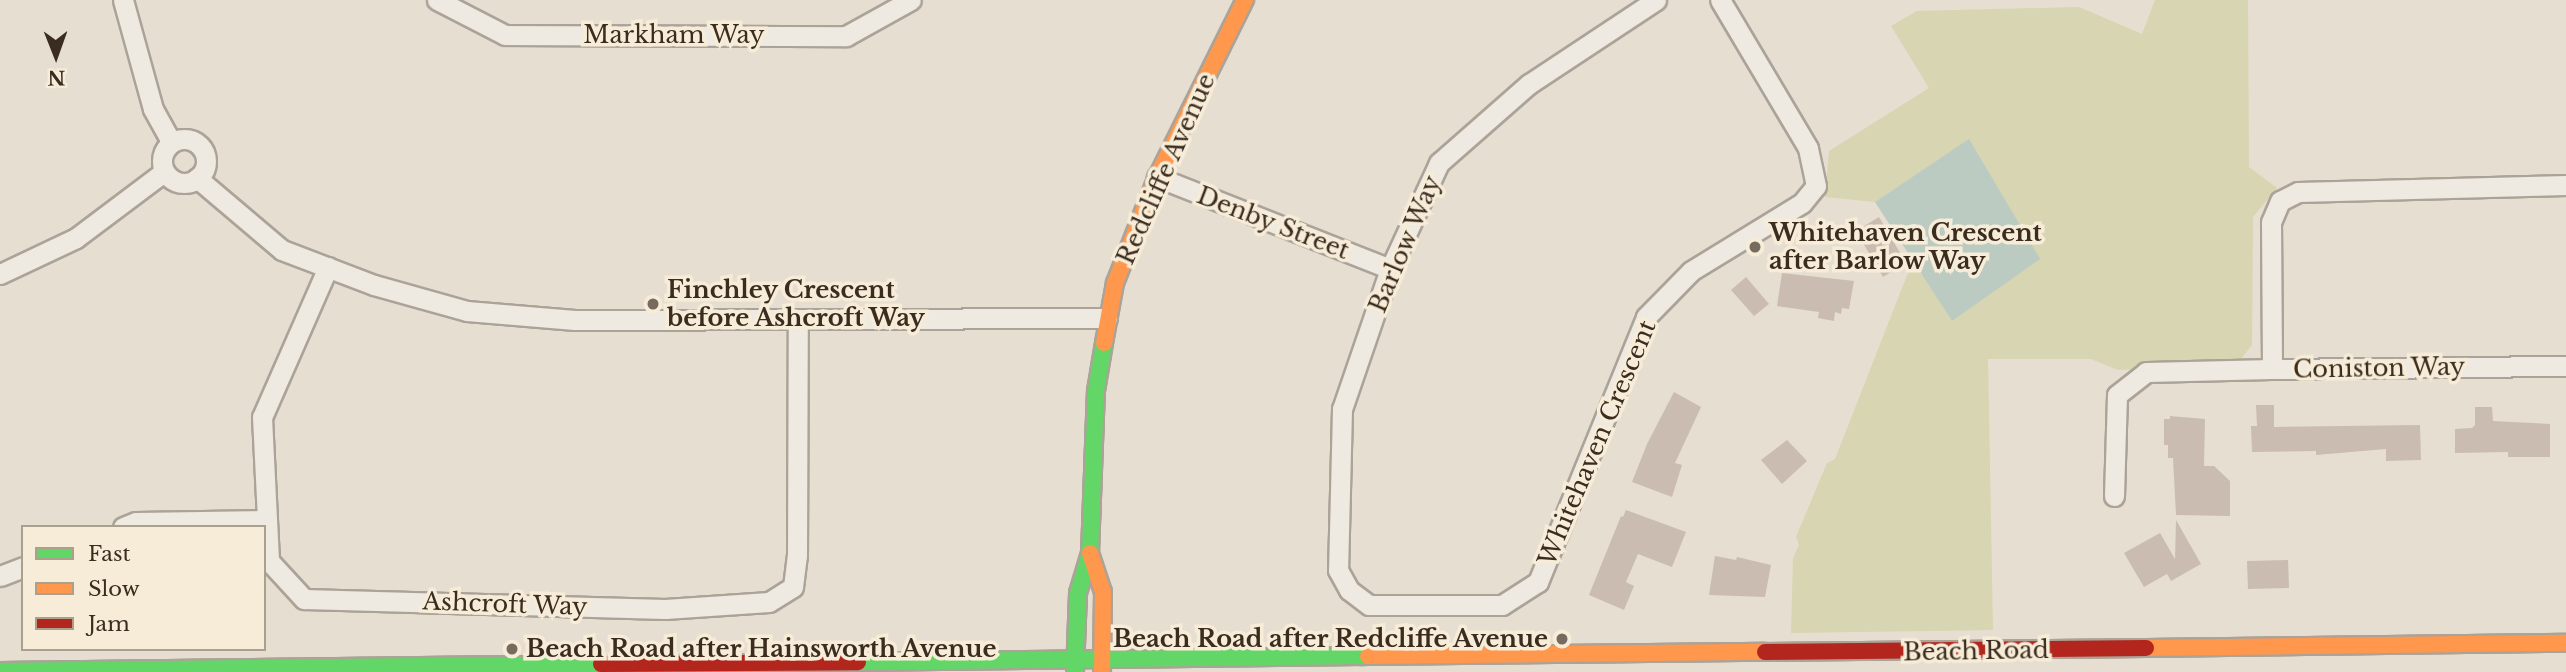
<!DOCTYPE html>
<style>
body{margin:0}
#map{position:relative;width:2566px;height:672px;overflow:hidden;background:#e6ded0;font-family:"Libre Baskerville",serif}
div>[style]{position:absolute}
.green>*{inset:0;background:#d7d5b2}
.water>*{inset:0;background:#bbcbc1}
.building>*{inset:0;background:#cabcb0}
.roads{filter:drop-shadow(2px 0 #aca398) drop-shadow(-2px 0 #aca398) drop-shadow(0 2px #aca398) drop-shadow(0 -2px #aca398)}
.street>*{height:19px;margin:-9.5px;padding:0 9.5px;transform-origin:9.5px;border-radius:9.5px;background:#eee9e1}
.street>.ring{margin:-9.5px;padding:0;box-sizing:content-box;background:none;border:19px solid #eee9e1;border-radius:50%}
.fast>*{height:16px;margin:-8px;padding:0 8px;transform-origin:8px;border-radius:8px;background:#63d668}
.slow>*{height:16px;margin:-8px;padding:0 8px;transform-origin:8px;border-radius:8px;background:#ff974d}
.jam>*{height:16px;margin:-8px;padding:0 8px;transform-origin:8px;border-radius:8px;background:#b3261e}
.dots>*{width:19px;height:19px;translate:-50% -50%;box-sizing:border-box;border:4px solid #f6ecd7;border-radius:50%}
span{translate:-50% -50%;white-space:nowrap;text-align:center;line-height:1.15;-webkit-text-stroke:7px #f6ecd7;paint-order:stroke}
.street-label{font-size:24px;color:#3b2c20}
.poi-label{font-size:24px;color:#3b2c20;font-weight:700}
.left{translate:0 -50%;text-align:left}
.right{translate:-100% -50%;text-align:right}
.legend{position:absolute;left:21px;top:525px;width:245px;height:126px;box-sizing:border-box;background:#f6ecd7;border:2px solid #ab9f8e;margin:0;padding:9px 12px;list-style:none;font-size:21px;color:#3b2c20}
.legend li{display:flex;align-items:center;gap:14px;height:35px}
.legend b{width:35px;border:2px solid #ab9f8e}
.north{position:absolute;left:21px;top:21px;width:70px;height:70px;-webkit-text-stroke:5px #f6ecd7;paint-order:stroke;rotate:179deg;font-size:19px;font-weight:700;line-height:28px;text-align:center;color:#3b2c20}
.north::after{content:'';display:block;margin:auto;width:24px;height:32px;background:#3b2c20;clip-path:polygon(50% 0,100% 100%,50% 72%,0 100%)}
</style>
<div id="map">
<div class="green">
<div style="clip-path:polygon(2155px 0,2248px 0,2249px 167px,2277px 188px,2253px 217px,2252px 345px,2236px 365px,2118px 370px,2091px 359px,1988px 359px,1993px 630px,1791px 633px,1793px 558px,1799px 545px,1796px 537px,1827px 463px,1835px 459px,1913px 260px,1952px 321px,1969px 140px,1875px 202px,1825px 197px,1829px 151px,1929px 88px,1891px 26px,1917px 11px,2079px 7px,2142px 34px)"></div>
</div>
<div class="water">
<div style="clip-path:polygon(1969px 139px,2040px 259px,1952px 321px,1875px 202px)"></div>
</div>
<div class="building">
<div style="clip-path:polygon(1879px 217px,1906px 263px,1883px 277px,1856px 231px)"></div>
<div style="clip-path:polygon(1782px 273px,1854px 281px,1849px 309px,1842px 308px,1841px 314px,1835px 312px,1834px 321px,1818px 318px,1819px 312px,1777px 306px)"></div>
<div style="clip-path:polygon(1746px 277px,1769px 304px,1754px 316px,1731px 290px)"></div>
<div style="clip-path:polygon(1674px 392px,1701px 407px,1675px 463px,1682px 465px,1672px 497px,1632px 482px,1647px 444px)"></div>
<div style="clip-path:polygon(2256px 405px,2274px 405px,2274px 427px,2420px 425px,2421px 460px,2386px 461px,2386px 449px,2316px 455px,2316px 451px,2252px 452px,2251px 426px,2257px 426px)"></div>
<div style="clip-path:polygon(2475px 407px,2492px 407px,2493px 421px,2550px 424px,2550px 457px,2508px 457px,2508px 452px,2455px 453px,2455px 429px,2472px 428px,2475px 425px)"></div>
<div style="clip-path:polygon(2170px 416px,2205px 419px,2204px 466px,2214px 466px,2230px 481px,2230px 516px,2176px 515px,2173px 458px,2168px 458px,2168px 445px,2164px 445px,2164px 419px,2170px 419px)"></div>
<div style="clip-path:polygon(1787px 440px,1807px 461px,1782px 484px,1761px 460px)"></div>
<div style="clip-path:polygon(1626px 510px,1686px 532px,1672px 567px,1638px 554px,1626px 582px,1634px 586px,1624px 610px,1589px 595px,1621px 516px,1623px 517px)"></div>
<div style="clip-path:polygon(2176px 520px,2201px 564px,2171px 581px,2167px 574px,2144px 587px,2124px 553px,2160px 533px,2175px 559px)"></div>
<div style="clip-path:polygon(1715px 556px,1736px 560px,1737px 557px,1771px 565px,1765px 597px,1709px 595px)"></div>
<div style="clip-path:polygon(2288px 560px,2289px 588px,2248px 589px,2247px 561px)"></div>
</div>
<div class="roads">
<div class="street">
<div style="left:123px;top:0;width:113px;rotate:74.6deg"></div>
<div style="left:153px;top:109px;width:38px;rotate:61deg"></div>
<div style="left:437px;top:0;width:76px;rotate:27.2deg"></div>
<div style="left:505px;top:35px;width:341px;rotate:0.2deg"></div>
<div style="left:846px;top:36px;width:74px;rotate:-29deg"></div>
<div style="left:1656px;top:0;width:152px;rotate:146.5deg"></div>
<div style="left:1529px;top:84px;width:120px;rotate:138.7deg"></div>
<div style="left:1439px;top:163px;width:117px;rotate:114.8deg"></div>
<div style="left:1390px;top:269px;width:148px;rotate:108.9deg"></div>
<div style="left:1342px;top:409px;width:161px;rotate:91.4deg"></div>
<div style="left:1338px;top:570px;width:23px;rotate:61deg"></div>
<div style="left:1349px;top:590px;width:25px;rotate:37deg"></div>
<div style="left:1369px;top:605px;width:133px"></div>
<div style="left:1502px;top:605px;width:43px;rotate:-32.6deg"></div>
<div style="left:1538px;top:582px;width:286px;rotate:-67.8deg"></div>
<div style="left:1646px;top:317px;width:64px;rotate:-45.6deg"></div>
<div style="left:1691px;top:271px;width:130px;rotate:-31.5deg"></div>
<div style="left:1802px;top:203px;width:22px;rotate:-51deg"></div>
<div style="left:1816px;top:186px;width:39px;rotate:-102deg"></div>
<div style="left:1808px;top:148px;width:172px;rotate:-120.7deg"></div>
<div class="ring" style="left:162px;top:139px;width:25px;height:25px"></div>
<div style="left:1157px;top:177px;width:251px;rotate:21.5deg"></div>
<div style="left:197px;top:178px;width:111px;rotate:40.3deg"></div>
<div style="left:282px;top:250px;width:98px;rotate:20.8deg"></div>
<div style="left:374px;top:285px;width:97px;rotate:15.6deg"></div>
<div style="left:467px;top:311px;width:108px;rotate:4.8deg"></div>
<div style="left:575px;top:320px;width:532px;rotate:-0.22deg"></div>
<div style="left:2566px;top:185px;width:268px;rotate:178.5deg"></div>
<div style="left:2298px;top:192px;width:20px;rotate:153deg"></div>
<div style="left:2280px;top:201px;width:23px;rotate:113deg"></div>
<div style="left:2271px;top:222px;width:147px;rotate:89.6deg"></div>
<div style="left:2272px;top:369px;width:294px;rotate:-0.6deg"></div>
<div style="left:328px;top:267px;width:164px;rotate:113.7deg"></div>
<div style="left:262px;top:417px;width:144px;rotate:87.2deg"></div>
<div style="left:269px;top:561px;width:52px;rotate:47.4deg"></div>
<div style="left:304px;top:599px;width:361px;rotate:1.6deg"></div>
<div style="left:665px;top:609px;width:104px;rotate:-3.9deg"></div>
<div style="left:769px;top:602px;width:28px;rotate:-32deg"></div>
<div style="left:793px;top:587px;width:31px;rotate:-83deg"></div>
<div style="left:797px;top:556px;width:237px;rotate:-89.8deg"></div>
<div style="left:0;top:274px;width:84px;rotate:-25.3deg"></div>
<div style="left:76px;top:238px;width:110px;rotate:-36.9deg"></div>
<div style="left:2114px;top:496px;width:101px;rotate:-88.3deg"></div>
<div style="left:2117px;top:395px;width:37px;rotate:-38deg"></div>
<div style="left:2146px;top:372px;width:126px;rotate:-1.4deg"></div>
<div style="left:123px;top:527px;width:14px;rotate:-21deg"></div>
<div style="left:136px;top:522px;width:131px;rotate:-0.9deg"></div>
<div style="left:0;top:576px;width:25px;rotate:-21deg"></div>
</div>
<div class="fast">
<div style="left:858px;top:662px;width:510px;rotate:-0.67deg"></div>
<div style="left:0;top:671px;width:601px;rotate:-0.67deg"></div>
<div style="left:1075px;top:672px;width:79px;rotate:-87.8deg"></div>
<div style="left:1078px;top:593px;width:42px;rotate:-73.3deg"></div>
<div style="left:1090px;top:553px;width:162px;rotate:-87.9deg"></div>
<div style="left:1096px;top:391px;width:49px;rotate:-80.5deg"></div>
</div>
<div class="slow">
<div style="left:1104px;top:343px;width:61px;rotate:-79.6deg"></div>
<div style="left:1115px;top:283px;width:114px;rotate:-68.4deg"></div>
<div style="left:1157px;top:177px;width:198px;rotate:-63.6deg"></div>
<div style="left:1090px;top:553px;width:41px;rotate:71.6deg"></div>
<div style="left:1103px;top:592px;width:80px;rotate:90.7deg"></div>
<div style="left:2146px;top:648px;width:420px;rotate:-0.7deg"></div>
<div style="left:1368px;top:656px;width:397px;rotate:-0.6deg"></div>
</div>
<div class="jam">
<div style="left:1765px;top:652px;width:381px;rotate:-0.6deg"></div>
<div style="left:601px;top:664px;width:257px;rotate:-0.4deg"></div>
</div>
</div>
<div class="dots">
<div style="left:1755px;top:247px;background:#776a5e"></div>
<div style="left:653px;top:304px;background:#776a5e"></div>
<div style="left:1562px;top:639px;background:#776a5e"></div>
<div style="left:512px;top:649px;background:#776a5e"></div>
</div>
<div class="street-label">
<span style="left:674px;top:35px">Markham Way</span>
<span style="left:1166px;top:169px;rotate:-66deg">Redcliffe Avenue</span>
<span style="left:1273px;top:223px;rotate:21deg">Denby Street</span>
<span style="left:1405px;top:244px;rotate:-67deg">Barlow Way</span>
<span style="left:2379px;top:368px;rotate:-1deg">Coniston Way</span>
<span style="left:1597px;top:443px;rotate:-67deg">Whitehaven Crescent</span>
<span style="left:505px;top:604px;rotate:2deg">Ashcroft Way</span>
<span style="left:1976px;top:651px;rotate:-1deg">Beach Road</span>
</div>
<div class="poi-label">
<span class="left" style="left:1769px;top:247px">Whitehaven Crescent<br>after Barlow Way</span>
<span class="left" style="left:667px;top:304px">Finchley Crescent<br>before Ashcroft Way</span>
<span class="right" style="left:1548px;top:639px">Beach Road after Redcliffe Avenue</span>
<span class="left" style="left:526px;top:649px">Beach Road after Hainsworth Avenue</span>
</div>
<ul class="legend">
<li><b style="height:9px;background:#63d668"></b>Fast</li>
<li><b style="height:9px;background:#ff974d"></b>Slow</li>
<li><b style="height:9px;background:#b3261e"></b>Jam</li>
</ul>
<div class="north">N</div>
</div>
